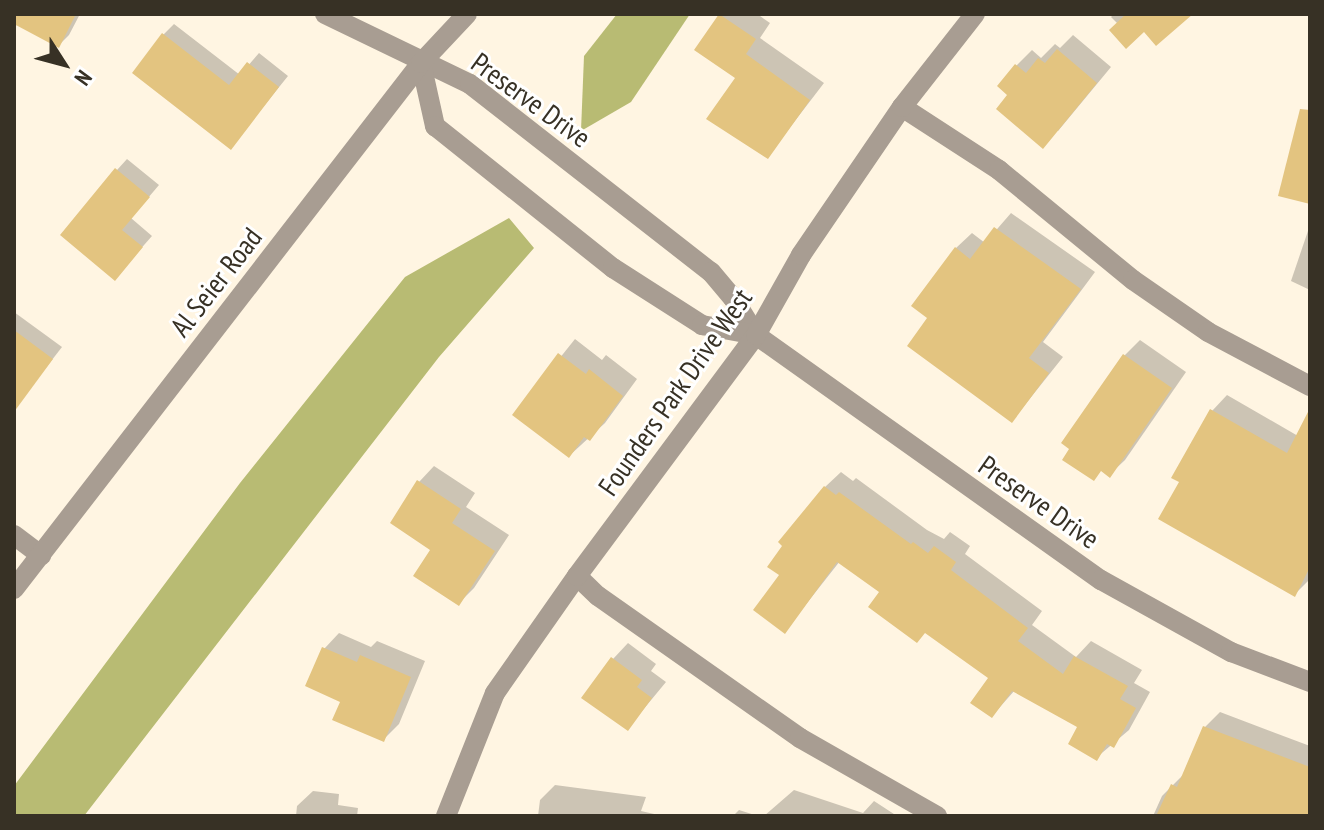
<!DOCTYPE html>
<style>
body{margin:0}
#map{position:relative;width:1324px;height:830px;overflow:hidden;background:#fff5e2;font-family:"PT Sans Narrow",sans-serif}
div>[style]{position:absolute}
.forest>*{inset:0;background:#b8bb73}
.shadow>*{inset:0;background:#0003}
.building>*{inset:0;background:#e3c480}
.service>*{height:20px;margin:-10px;padding:0 10px;transform-origin:10px;border-radius:10px;background:#a89d92}
.minor>*{height:20px;margin:-10px;padding:0 10px;transform-origin:10px;border-radius:10px;background:#a89d92}
.tertiary>*{height:20px;margin:-10px;padding:0 10px;transform-origin:10px;border-radius:10px;background:#a89d92}
span{translate:-50% -50%;white-space:nowrap;text-align:center;line-height:1.15;-webkit-text-stroke:6px #fff;paint-order:stroke}
.street-label{font-size:28px;color:#373125}
.frame{position:absolute;inset:0;border:16px solid #373125;pointer-events:none}
.north{position:absolute;left:24px;top:24px;width:80px;height:80px;-webkit-text-stroke:6px #fff;paint-order:stroke;rotate:126deg;font-size:22px;font-weight:700;line-height:32px;text-align:center;color:#373125}
.north::after{content:'';display:block;margin:auto;width:28px;height:36px;background:#373125;clip-path:polygon(50% 0,100% 100%,50% 72%,0 100%)}
</style>
<div id="map">
<div class="forest">
<div style="clip-path:polygon(617px 14px,690px 14px,631px 102px,581px 131px,584px 56px)"></div>
<div style="clip-path:polygon(509px 218px,534px 248px,439px 357px,84px 816px,14px 816px,14px 786px,240px 483px,405px 277px)"></div>
</div>
<div class="shadow">
<div style="clip-path:polygon(14px 14px,80px 14px,69px 35px,59px 45px,17px 24px,14px 30px)"></div>
<div style="clip-path:polygon(722px 14px,757px 14px,770px 23px,760px 38px,824px 83px,768px 156px,738px 78px,697px 49px)"></div>
<div style="clip-path:polygon(1114px 14px,1190px 14px,1144px 30px,1118px 24px,1111px 17px)"></div>
<div style="clip-path:polygon(174px 24px,240px 75px,259px 53px,288px 76px,231px 147px,163px 35px)"></div>
<div style="clip-path:polygon(1073px 35px,1111px 67px,1058px 131px,1010px 94px,1016px 66px,1032px 50px,1041px 58px,1055px 44px,1060px 48px)"></div>
<div style="clip-path:polygon(127px 159px,159px 185px,131px 218px,152px 236px,115px 278px,117px 170px)"></div>
<div style="clip-path:polygon(1011px 213px,1095px 272px,1043px 342px,1063px 357px,1012px 421px,930px 317px,956px 248px,972px 233px,985px 243px)"></div>
<div style="clip-path:polygon(1310px 225px,1310px 290px,1291px 281px)"></div>
<div style="clip-path:polygon(14px 312px,62px 347px,24px 396px,14px 390px)"></div>
<div style="clip-path:polygon(575px 339px,602px 360px,606px 355px,637px 379px,605px 423px,569px 456px,515px 414px)"></div>
<div style="clip-path:polygon(1140px 340px,1186px 372px,1125px 460px,1109px 475px,1063px 443px,1125px 355px)"></div>
<div style="clip-path:polygon(1227px 395px,1298px 436px,1310px 420px,1310px 579px,1295px 594px,1181px 481px,1212px 411px)"></div>
<div style="clip-path:polygon(434px 466px,475px 493px,466px 507px,509px 535px,474px 588px,459px 603px,433px 549px,419px 482px)"></div>
<div style="clip-path:polygon(841px 472px,853px 481px,856px 478px,927px 530px,944px 539px,950px 532px,970px 546px,965px 554px,1042px 611px,1032px 625px,1076px 657px,1091px 641px,1142px 670px,1134px 683px,1150px 692px,1129px 730px,1096px 758px,1080px 727px,1015px 690px,992px 716px,991px 678px,840px 561px,785px 631px,781px 574px,825px 487px)"></div>
<div style="clip-path:polygon(339px 633px,371px 647px,377px 641px,425px 661px,399px 724px,383px 740px,343px 701px,324px 649px)"></div>
<div style="clip-path:polygon(628px 643px,656px 664px,651px 671px,666px 682px,628px 728px,613px 659px)"></div>
<div style="clip-path:polygon(1220px 712px,1310px 746px,1310px 816px,1153px 816px,1162px 796px,1185px 773px,1205px 727px)"></div>
<div style="clip-path:polygon(555px 785px,646px 797px,641px 811px,663px 816px,538px 816px,540px 800px)"></div>
<div style="clip-path:polygon(794px 790px,863px 813px,874px 801px,897px 816px,764px 816px)"></div>
<div style="clip-path:polygon(313px 791px,339px 794px,338px 805px,358px 808px,357px 816px,296px 816px,297px 806px)"></div>
<div style="clip-path:polygon(739px 810px,758px 816px,733px 816px)"></div>
</div>
<div class="building">
<div style="clip-path:polygon(14px 14px,76px 14px,59px 48px,14px 24px)"></div>
<div style="clip-path:polygon(719px 14px,756px 39px,746px 54px,810px 100px,768px 159px,706px 119px,735px 78px,694px 50px)"></div>
<div style="clip-path:polygon(1126px 14px,1193px 14px,1156px 46px,1144px 32px,1126px 49px,1109px 30px)"></div>
<div style="clip-path:polygon(162px 33px,229px 85px,247px 62px,279px 87px,231px 150px,132px 73px)"></div>
<div style="clip-path:polygon(1057px 49px,1097px 83px,1043px 149px,996px 109px,1007px 95px,997px 86px,1015px 64px,1026px 73px,1038px 58px,1045px 63px)"></div>
<div style="clip-path:polygon(1300px 109px,1310px 110px,1310px 204px,1278px 196px)"></div>
<div style="clip-path:polygon(115px 168px,150px 197px,122px 230px,143px 247px,115px 281px,60px 235px)"></div>
<div style="clip-path:polygon(994px 227px,1081px 289px,1029px 358px,1049px 373px,1012px 423px,907px 346px,927px 318px,911px 306px,955px 247px,970px 259px)"></div>
<div style="clip-path:polygon(14px 330px,53px 359px,14px 412px)"></div>
<div style="clip-path:polygon(558px 353px,586px 374px,589px 369px,623px 396px,590px 441px,584px 437px,569px 458px,512px 415px)"></div>
<div style="clip-path:polygon(1123px 354px,1172px 388px,1110px 478px,1101px 471px,1094px 481px,1062px 460px,1069px 449px,1061px 443px)"></div>
<div style="clip-path:polygon(1310px 408px,1310px 567px,1295px 597px,1158px 519px,1179px 482px,1171px 478px,1210px 409px,1287px 453px)"></div>
<div style="clip-path:polygon(417px 480px,461px 509px,452px 523px,495px 551px,459px 606px,413px 576px,430px 550px,390px 523px)"></div>
<div style="clip-path:polygon(824px 486px,836px 495px,839px 492px,911px 544px,913px 542px,928px 553px,934px 546px,956px 562px,951px 570px,1028px 628px,1018px 641px,1063px 674px,1074px 656px,1128px 686px,1120px 699px,1136px 708px,1114px 748px,1107px 744px,1097px 761px,1068px 744px,1077px 727px,1012px 691px,992px 718px,970px 703px,988px 678px,925px 633px,917px 643px,868px 607px,879px 592px,837px 562px,785px 634px,753px 610px,779px 575px,767px 567px,782px 546px,778px 542px)"></div>
<div style="clip-path:polygon(322px 647px,357px 662px,360px 655px,411px 677px,384px 742px,332px 720px,340px 702px,305px 686px)"></div>
<div style="clip-path:polygon(611px 657px,642px 680px,637px 687px,652px 698px,628px 731px,581px 698px)"></div>
<div style="clip-path:polygon(1203px 726px,1310px 767px,1310px 816px,1156px 816px,1171px 784px,1177px 787px)"></div>
</div>
<div class="service">
<div style="left:902px;top:107px;width:116px;rotate:33deg"></div>
<div style="left:999px;top:170px;width:173px;rotate:39.4deg"></div>
<div style="left:1133px;top:280px;width:91px;rotate:34.7deg"></div>
<div style="left:1208px;top:332px;width:115px;rotate:27.9deg"></div>
<div style="left:577px;top:576px;width:29px;rotate:44deg"></div>
<div style="left:598px;top:596px;width:247px;rotate:35.1deg"></div>
<div style="left:800px;top:738px;width:158px;rotate:29.7deg"></div>
</div>
<div class="minor">
<div style="left:325px;top:14px;width:161px;rotate:25.8deg"></div>
<div style="left:470px;top:84px;width:306px;rotate:38deg"></div>
<div style="left:711px;top:272px;width:34px;rotate:50deg"></div>
<div style="left:733px;top:298px;width:44px;rotate:58.1deg"></div>
<div style="left:756px;top:335px;width:423px;rotate:35.4deg"></div>
<div style="left:1101px;top:580px;width:149px;rotate:29deg"></div>
<div style="left:1231px;top:652px;width:85px;rotate:20.8deg"></div>
<div style="left:421px;top:63px;width:65px;rotate:77.5deg"></div>
<div style="left:435px;top:126px;width:228px;rotate:38.6deg"></div>
<div style="left:613px;top:268px;width:106px;rotate:32.6deg"></div>
<div style="left:702px;top:325px;width:55px;rotate:10.5deg"></div>
<div style="left:14px;top:535px;width:34px;rotate:37deg"></div>
<div style="left:446px;top:816px;width:132px;rotate:-68.3deg"></div>
<div style="left:495px;top:693px;width:143px;rotate:-55deg"></div>
<div style="left:577px;top:576px;width:300px;rotate:-53.4deg"></div>
<div style="left:756px;top:335px;width:92px;rotate:-60.6deg"></div>
<div style="left:801px;top:255px;width:179px;rotate:-55.7deg"></div>
<div style="left:902px;top:107px;width:118px;rotate:-51.9deg"></div>
</div>
<div class="tertiary">
<div style="left:14px;top:589px;width:665px;rotate:-52.27deg"></div>
<div style="left:421px;top:63px;width:67px;rotate:-46.8deg"></div>
</div>
<div class="street-label">
<span style="left:531px;top:100px;rotate:36deg">Preserve Drive</span>
<span style="left:216px;top:282px;rotate:-52deg">Al Seier Road</span>
<span style="left:675px;top:392px;rotate:-55deg">Founders Park Drive West</span>
<span style="left:1039px;top:502px;rotate:35deg">Preserve Drive</span>
</div>
<div class="frame"></div>
<div class="north">N</div>
</div>
